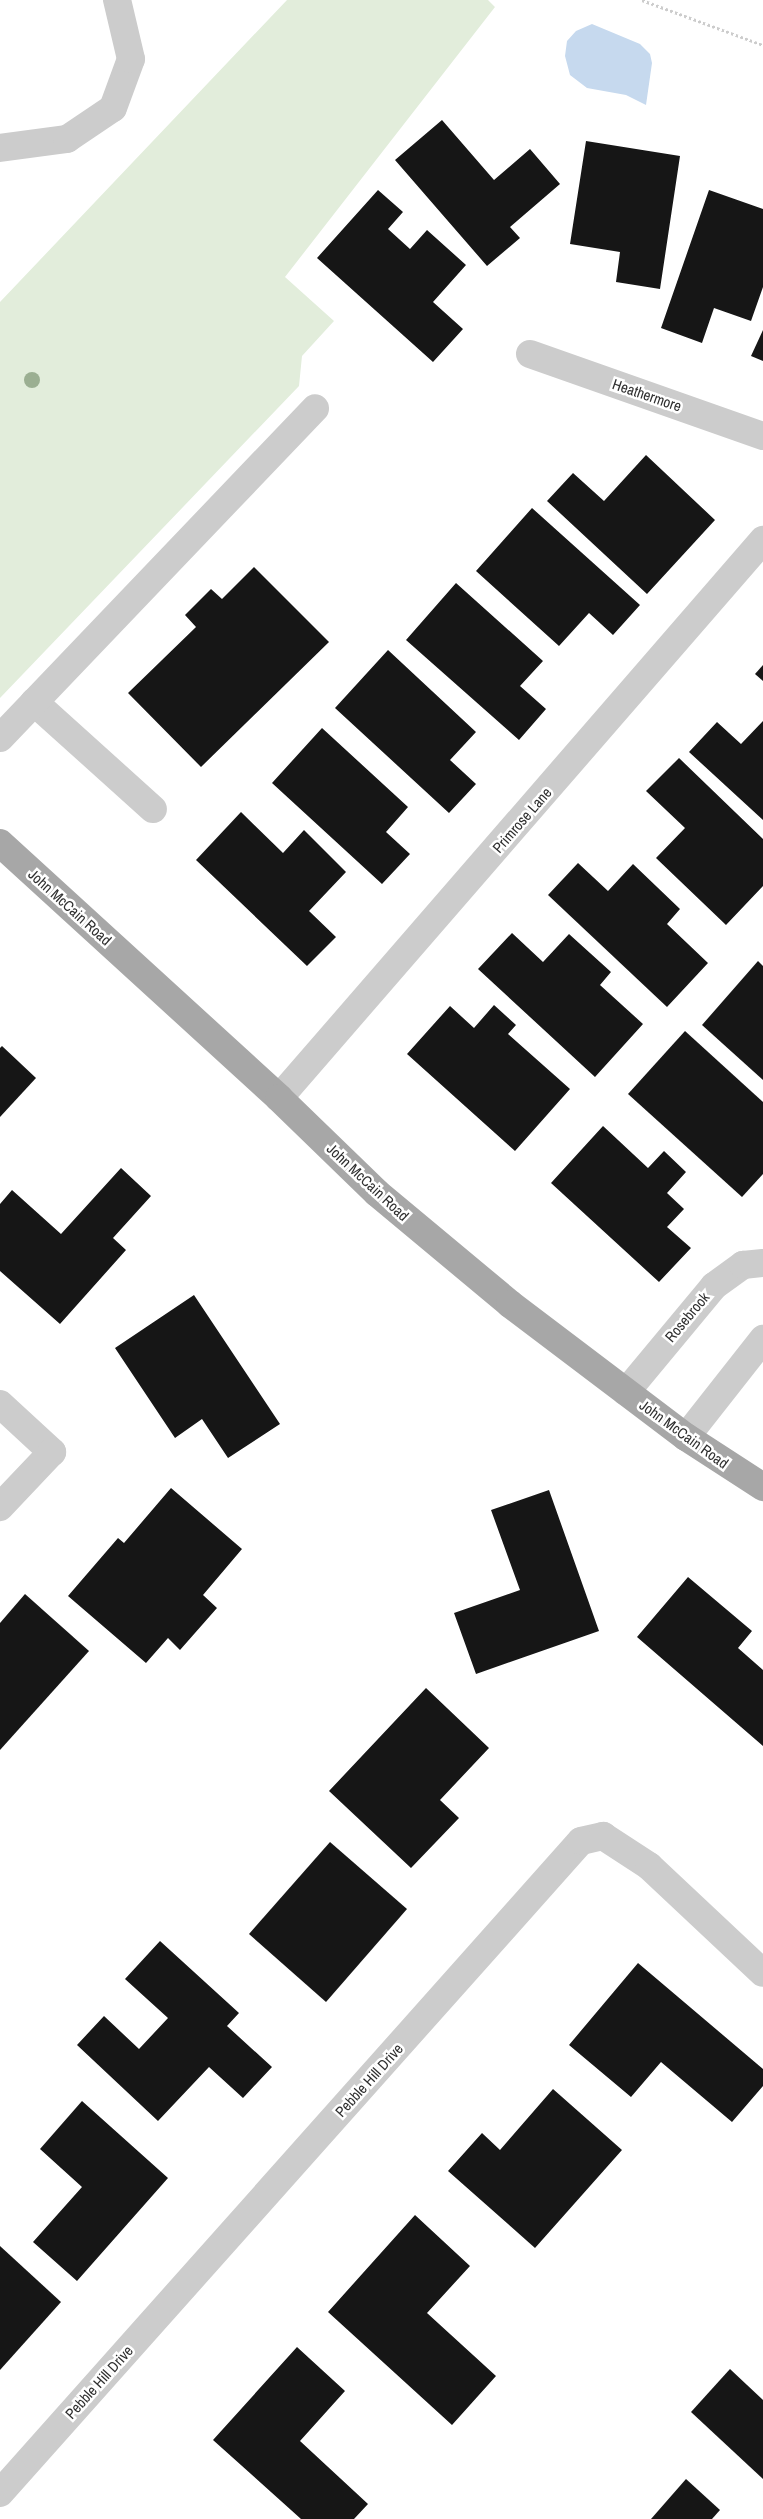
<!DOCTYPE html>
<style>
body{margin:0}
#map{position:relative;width:763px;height:2519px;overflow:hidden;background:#fff;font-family:"Archivo Narrow",sans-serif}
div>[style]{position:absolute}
.green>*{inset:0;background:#e2eddb}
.water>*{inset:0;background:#c6d9ee}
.building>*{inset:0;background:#161616}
.path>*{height:3px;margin-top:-1.5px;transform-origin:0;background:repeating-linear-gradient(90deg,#ccc 0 2.5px,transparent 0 5px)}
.minor>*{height:28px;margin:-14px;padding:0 14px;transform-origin:14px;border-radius:14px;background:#ccc}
.major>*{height:28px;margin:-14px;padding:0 14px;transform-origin:14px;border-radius:14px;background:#a7a7a7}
.trees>*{width:16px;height:16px;margin:-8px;border-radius:50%;background:#9baf92}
span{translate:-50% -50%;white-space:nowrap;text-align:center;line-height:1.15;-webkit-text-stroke:5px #fff;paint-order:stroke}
.street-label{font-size:15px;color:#2f2f2f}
</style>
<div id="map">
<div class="green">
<div style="clip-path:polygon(287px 0,488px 0,495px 7px,285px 277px,334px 321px,302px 356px,299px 386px,0 698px,0 302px)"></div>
</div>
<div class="water">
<div style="clip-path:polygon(592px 24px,640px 44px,650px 54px,652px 63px,646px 105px,626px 95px,587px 88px,570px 75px,565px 56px,567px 41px,576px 31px)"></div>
</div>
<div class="building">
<div style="clip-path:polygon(442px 120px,494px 180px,530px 149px,560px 184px,510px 227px,520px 238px,487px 266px,395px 160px)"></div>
<div style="clip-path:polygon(586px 141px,680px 156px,660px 289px,616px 282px,620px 252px,570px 244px)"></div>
<div style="clip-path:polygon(378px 190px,403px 212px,388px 229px,410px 249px,427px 230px,466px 265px,433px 302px,463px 329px,433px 362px,317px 258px)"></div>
<div style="clip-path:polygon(709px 190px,763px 209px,763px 287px,751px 321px,714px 308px,702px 343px,661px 328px)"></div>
<div style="clip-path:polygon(763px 330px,763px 361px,751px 356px)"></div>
<div style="clip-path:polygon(646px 455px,715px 520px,647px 594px,547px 501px,573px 473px,604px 501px)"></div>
<div style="clip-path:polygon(532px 508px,640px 605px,613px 635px,589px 613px,559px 646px,476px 571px)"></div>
<div style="clip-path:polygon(254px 567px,329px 642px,201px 767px,128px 693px,196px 627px,185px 615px,211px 589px,222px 599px)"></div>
<div style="clip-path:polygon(456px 583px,543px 661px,520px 686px,546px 709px,519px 740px,406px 640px)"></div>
<div style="clip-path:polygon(388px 650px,476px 732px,450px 760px,476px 784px,449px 813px,335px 708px)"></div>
<div style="clip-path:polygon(763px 665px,763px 681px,755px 674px)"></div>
<div style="clip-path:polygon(763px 721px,763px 820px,689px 752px,717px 722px,741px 744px)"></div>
<div style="clip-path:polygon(322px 728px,408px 807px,386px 832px,410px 854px,382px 884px,272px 783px)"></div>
<div style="clip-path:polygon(679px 758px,763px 839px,763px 886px,726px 925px,656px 858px,685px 828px,646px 791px)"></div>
<div style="clip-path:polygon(241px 812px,283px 853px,304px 830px,346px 872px,309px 911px,336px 937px,307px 966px,196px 860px)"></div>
<div style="clip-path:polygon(578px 863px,608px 891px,633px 864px,680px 909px,667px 924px,708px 963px,667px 1007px,548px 895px)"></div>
<div style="clip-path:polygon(512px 933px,543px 962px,569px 934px,611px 972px,600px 985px,643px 1024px,595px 1077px,478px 969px)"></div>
<div style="clip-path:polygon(758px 961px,763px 966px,763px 1080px,702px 1025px)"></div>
<div style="clip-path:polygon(494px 1005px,516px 1025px,508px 1034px,570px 1089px,515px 1151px,407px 1054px,450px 1006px,474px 1028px)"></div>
<div style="clip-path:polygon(685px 1031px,763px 1102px,763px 1174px,742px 1197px,628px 1094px)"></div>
<div style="clip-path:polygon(2px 1046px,36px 1078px,0 1117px,0 1048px)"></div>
<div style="clip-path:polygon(603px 1126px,648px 1168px,664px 1151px,686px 1172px,667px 1193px,684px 1209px,667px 1227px,691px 1248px,659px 1282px,551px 1183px)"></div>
<div style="clip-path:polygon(121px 1168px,151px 1196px,113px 1238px,126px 1250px,60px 1324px,0 1271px,0 1204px,12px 1190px,61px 1234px)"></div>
<div style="clip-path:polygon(194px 1295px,280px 1424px,228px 1458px,202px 1419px,175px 1438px,115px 1348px)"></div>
<div style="clip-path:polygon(171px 1488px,242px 1549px,203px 1595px,217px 1608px,180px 1650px,168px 1638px,146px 1663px,68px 1596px,118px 1538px,124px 1543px)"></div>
<div style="clip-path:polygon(549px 1490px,599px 1631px,476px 1674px,454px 1613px,520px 1590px,491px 1510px)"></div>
<div style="clip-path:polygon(688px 1577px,752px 1631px,738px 1648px,763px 1670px,763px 1746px,637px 1637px)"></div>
<div style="clip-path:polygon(25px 1594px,89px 1651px,0 1750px,0 1623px)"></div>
<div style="clip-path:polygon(426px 1688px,489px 1748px,440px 1800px,459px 1818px,411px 1868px,329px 1791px)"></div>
<div style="clip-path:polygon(330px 1842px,407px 1909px,326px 2002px,249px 1934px)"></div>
<div style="clip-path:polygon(160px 1941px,239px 2013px,227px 2026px,272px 2067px,243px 2098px,209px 2067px,158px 2121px,77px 2045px,104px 2016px,139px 2049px,168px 2018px,125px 1979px)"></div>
<div style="clip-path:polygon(638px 1963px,763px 2069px,763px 2086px,732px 2122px,661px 2062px,631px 2097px,569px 2045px)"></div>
<div style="clip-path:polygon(553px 2089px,622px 2150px,535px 2248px,448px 2171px,482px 2133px,500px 2150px)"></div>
<div style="clip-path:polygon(82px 2101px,168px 2178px,77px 2281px,33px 2242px,82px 2187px,40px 2149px)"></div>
<div style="clip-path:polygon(415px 2215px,470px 2266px,427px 2313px,496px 2376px,452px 2425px,328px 2312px)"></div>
<div style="clip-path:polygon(0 2246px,61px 2302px,0 2370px)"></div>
<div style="clip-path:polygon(297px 2347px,345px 2391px,300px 2441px,368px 2504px,354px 2519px,301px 2519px,213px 2440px)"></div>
<div style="clip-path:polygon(730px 2369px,763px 2400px,763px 2479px,691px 2412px)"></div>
<div style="clip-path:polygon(686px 2479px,720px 2510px,712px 2519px,651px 2519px)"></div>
</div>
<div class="path">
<div style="left:642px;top:0;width:129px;rotate:20.4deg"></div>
</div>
<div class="minor">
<div style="left:0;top:148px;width:68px;rotate:-7.7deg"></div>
<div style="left:67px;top:139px;width:55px;rotate:-34deg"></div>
<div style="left:113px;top:108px;width:52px;rotate:-69.8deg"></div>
<div style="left:131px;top:59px;width:61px;rotate:-103.3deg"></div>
<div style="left:530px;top:354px;width:247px;rotate:19.4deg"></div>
<div style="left:34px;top:702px;width:160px;rotate:42deg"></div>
<div style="left:0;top:738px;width:456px;rotate:-46.3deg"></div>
<div style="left:279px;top:1098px;width:739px;rotate:-49.06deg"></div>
<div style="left:626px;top:1392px;width:138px;rotate:-50.3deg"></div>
<div style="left:714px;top:1286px;width:36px;rotate:-36deg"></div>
<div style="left:743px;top:1265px;width:20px;rotate:-6deg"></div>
<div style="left:0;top:1404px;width:71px;rotate:42.7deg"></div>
<div style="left:52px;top:1452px;width:76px;rotate:133.4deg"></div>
<div style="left:686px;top:1437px;width:125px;rotate:-51.8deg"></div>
<div style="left:0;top:2493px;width:873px;rotate:-48.3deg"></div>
<div style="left:581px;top:1841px;width:23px;rotate:-13deg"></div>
<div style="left:603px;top:1836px;width:55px;rotate:33.1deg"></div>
<div style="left:649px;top:1866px;width:156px;rotate:43.2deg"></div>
</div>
<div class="major">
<div style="left:0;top:843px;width:378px;rotate:42.4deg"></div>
<div style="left:279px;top:1098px;width:136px;rotate:44.1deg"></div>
<div style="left:377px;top:1193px;width:173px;rotate:39.8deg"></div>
<div style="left:510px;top:1304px;width:221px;rotate:37.1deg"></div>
<div style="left:686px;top:1437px;width:92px;rotate:33deg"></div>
</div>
<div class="trees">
<div style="left:32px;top:380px"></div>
</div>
<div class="street-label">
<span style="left:647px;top:395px;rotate:19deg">Heathermore</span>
<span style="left:522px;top:820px;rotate:-49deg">Primrose Lane</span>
<span style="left:70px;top:907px;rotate:42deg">John McCain Road</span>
<span style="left:368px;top:1182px;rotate:43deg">John McCain Road</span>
<span style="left:687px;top:1317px;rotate:-50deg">Rosebrook</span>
<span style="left:684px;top:1434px;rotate:36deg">John McCain Road</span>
<span style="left:369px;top:2080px;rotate:-48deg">Pebble Hill Drive</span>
<span style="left:99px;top:2382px;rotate:-48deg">Pebble Hill Drive</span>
</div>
</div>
